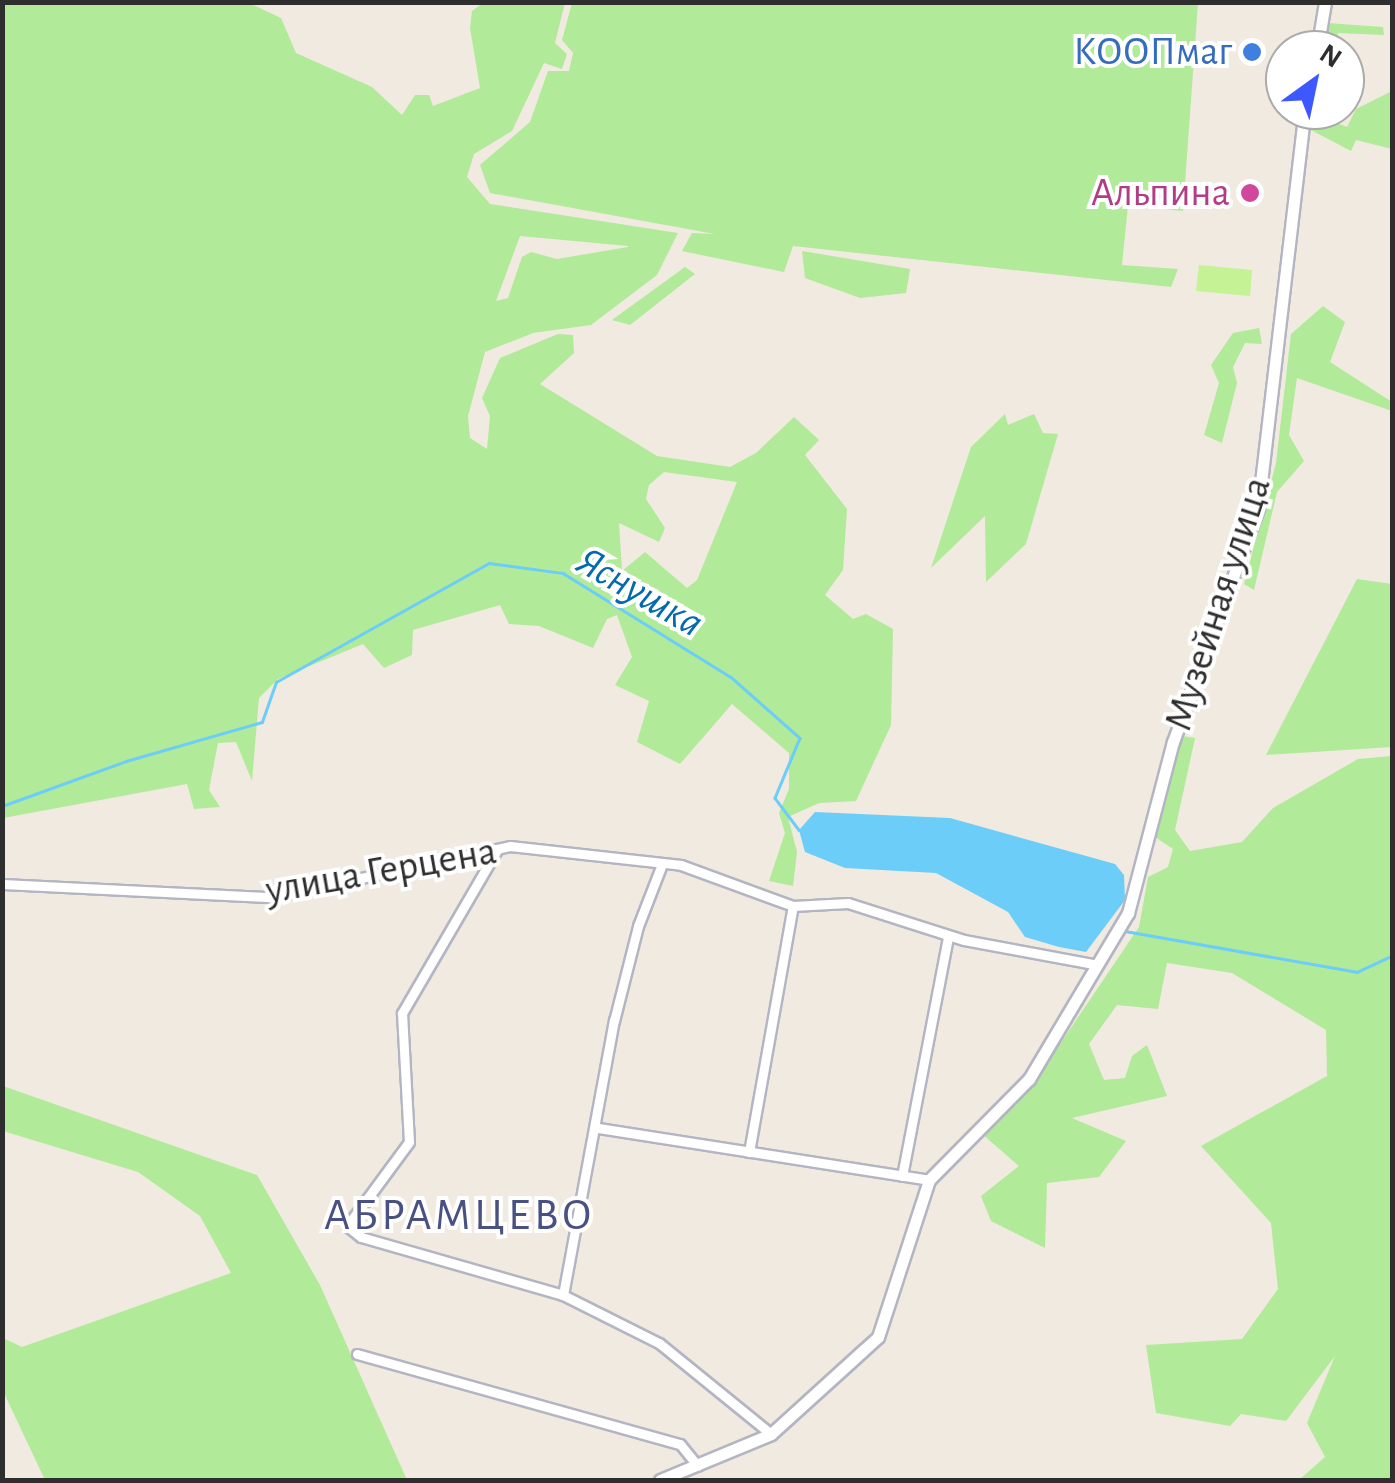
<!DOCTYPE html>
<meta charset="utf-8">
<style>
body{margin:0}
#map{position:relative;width:1395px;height:1483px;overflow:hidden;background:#f0eae0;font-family:"Alegreya Sans",sans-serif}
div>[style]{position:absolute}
.green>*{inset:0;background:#b1ea99}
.pitch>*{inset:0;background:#c5f294}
.water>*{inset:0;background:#6ccdf8}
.stream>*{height:2.5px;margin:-1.25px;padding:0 1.25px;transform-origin:1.25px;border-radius:1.25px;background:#6ccdf8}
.roads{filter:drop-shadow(2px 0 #b4b5c2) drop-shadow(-2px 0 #b4b5c2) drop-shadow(0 2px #b4b5c2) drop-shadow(0 -2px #b4b5c2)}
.minor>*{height:9px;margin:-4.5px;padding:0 4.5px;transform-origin:4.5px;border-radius:4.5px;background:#fff}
.tertiary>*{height:11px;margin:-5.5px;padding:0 5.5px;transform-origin:5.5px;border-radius:5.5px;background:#fff}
.dots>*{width:28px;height:28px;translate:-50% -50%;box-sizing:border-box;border:5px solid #fff;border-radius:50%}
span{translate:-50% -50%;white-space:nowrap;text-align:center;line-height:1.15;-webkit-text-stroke:8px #fff;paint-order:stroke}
.shop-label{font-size:40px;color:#366cbe}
.right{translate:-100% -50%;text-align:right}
.hotel-label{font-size:40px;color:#b23c85}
.street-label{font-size:40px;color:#2e2e2e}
.water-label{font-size:42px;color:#036aad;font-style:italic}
.quarter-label{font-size:45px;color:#495183;letter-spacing:2.5px}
.frame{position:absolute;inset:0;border:5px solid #2e2e2e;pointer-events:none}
.north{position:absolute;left:1265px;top:30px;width:100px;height:100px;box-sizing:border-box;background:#fff;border:2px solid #ababab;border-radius:50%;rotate:33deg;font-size:28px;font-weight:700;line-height:40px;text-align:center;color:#2e2e2e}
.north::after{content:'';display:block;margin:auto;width:35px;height:45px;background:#3e58ff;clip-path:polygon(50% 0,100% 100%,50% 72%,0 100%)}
</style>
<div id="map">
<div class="green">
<div style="clip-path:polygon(evenodd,184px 2px,249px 3px,281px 18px,296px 53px,372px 87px,402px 115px,415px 95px,429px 95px,433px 106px,480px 88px,470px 28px,472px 11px,483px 3px,565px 3px,555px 43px,567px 54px,562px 69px,544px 63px,512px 131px,474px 154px,467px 177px,490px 204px,678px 233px,657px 275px,591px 325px,533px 333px,485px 352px,468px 416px,470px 438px,487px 449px,490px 416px,482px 398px,500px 358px,558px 334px,573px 335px,574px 353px,540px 384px,657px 456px,730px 467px,756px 453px,794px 417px,819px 440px,805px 455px,847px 509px,843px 570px,825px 595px,853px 619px,866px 614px,893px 629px,891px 725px,856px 801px,819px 803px,788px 817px,797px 852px,793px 886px,769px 881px,785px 833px,779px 813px,789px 789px,789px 753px,732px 704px,680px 764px,637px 742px,649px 701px,615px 685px,632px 657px,617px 615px,607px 619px,593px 648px,539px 626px,509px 624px,500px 605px,413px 630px,412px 655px,384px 668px,363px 644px,278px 679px,259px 698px,252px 781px,236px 742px,218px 743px,209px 790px,220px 807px,194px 809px,187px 784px,3px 818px,3px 3px,184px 2px,520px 236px,628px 246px,628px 247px,557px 259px,531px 252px,522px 257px,508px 298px,496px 301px,520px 236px,184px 2px,664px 472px,737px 482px,697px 580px,687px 588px,645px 552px,622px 571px,619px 523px,659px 542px,665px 528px,646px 499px,649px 485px,664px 472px)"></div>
<div style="clip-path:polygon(572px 3px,1198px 3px,1183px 211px,1128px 205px,1122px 265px,1178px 269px,1171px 287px,793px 246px,784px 272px,682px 251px,692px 233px,715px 234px,490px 193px,480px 165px,530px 122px,548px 71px,569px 71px,573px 53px,562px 40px)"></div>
<div style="clip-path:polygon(1327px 23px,1383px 27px,1384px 35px,1338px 33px,1335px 50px,1322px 50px)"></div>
<div style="clip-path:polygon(1392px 91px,1392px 149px,1356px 140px,1351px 151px,1307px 128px,1310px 110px,1325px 110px,1324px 118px,1347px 127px,1356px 109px)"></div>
<div style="clip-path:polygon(802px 251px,910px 269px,906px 293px,860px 298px,805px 278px)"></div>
<div style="clip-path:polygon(685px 267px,695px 274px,630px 325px,612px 320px)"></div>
<div style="clip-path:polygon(1323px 306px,1345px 322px,1330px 362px,1392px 402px,1392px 411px,1297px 378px,1289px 435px,1304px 461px,1277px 492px,1254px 590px,1244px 584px,1276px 463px,1291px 334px)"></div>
<div style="clip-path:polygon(1259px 328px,1262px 344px,1245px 343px,1233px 367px,1237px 383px,1222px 443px,1204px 435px,1219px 383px,1211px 365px,1233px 333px)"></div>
<div style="clip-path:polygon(1005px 414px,1008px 425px,1034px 414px,1043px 433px,1058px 434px,1026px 544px,986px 582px,985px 516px,931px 568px,971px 447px)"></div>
<div style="clip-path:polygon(1357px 579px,1392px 584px,1392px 747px,1266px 755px)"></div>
<div style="clip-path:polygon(1182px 736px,1195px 738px,1175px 830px,1190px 851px,1242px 842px,1273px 808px,1358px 759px,1392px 756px,1392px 1480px,1299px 1480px,1325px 1457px,1307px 1423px,1335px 1356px,1286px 1421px,1241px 1414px,1230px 1426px,1156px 1413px,1146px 1345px,1242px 1339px,1278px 1289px,1271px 1223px,1201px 1146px,1327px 1076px,1326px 1030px,1232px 973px,1167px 963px,1158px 1009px,1117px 1005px,1089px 1044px,1104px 1080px,1125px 1078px,1132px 1056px,1147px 1045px,1167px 1096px,1072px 1118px,1126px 1141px,1099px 1177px,1047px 1183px,1045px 1248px,991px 1221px,981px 1196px,1019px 1166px,981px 1133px,1033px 1084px,1139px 927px,1148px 877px,1168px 867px,1173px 849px,1155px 837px)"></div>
<div style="clip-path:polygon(3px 1086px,257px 1175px,320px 1285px,407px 1480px,45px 1480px,3px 1391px,3px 1338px,22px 1347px,231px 1273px,200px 1216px,138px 1172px,3px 1131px)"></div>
</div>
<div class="pitch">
<div style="clip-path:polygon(1199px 265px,1252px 270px,1250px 296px,1196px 291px)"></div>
</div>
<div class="water">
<div style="clip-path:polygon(815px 812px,950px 818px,1115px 864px,1124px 875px,1125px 900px,1086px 952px,1059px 947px,1025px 937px,1008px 912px,936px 873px,845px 868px,805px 852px,799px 830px)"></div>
</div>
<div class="stream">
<div style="left:2px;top:806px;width:132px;rotate:-19.9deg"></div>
<div style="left:126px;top:761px;width:141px;rotate:-16deg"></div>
<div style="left:262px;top:722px;width:42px;rotate:-70.7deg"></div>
<div style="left:276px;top:682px;width:244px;rotate:-29.2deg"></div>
<div style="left:489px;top:563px;width:75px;rotate:7.7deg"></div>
<div style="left:563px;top:573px;width:198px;rotate:31.8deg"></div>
<div style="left:731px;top:677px;width:92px;rotate:41.5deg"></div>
<div style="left:800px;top:738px;width:65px;rotate:112.6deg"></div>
<div style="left:775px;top:798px;width:40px;rotate:53deg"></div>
<div style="left:1125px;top:931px;width:236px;rotate:10deg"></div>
<div style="left:1357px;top:972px;width:38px;rotate:-25deg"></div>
</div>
<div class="roads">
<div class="minor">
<div style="left:497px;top:850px;width:189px;rotate:120.2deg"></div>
<div style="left:402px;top:1013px;width:129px;rotate:86.9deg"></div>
<div style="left:409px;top:1142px;width:104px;rotate:126.4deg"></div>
<div style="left:347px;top:1226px;width:18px;rotate:38deg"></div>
<div style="left:361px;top:1237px;width:210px;rotate:16deg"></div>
<div style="left:563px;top:1295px;width:107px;rotate:26.6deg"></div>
<div style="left:659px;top:1343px;width:144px;rotate:39.1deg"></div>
<div style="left:2px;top:884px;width:270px;rotate:2.8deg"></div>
<div style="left:272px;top:897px;width:243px;rotate:-12.1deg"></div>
<div style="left:510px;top:846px;width:172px;rotate:6.3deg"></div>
<div style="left:681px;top:865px;width:119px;rotate:20.1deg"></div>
<div style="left:793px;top:906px;width:55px;rotate:-3.1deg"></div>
<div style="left:848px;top:903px;width:122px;rotate:17.7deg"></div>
<div style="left:964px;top:940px;width:132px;rotate:10.5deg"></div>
<div style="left:598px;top:1128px;width:335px;rotate:8.9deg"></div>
<div style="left:749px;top:1152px;width:250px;rotate:-79.9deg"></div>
<div style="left:902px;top:1176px;width:244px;rotate:-79.1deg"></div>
<div style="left:563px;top:1295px;width:279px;rotate:-79.5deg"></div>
<div style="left:614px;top:1021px;width:98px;rotate:-75.8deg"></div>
<div style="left:638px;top:926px;width:66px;rotate:-68.8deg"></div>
<div style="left:357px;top:1354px;width:335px;rotate:15.6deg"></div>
<div style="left:680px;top:1444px;width:28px;rotate:51deg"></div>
</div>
<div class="tertiary">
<div style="left:1317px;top:50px;width:49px;rotate:-80.5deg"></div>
<div style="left:660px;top:1480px;width:120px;rotate:-22.5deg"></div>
<div style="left:771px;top:1434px;width:144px;rotate:-42.2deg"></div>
<div style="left:878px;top:1337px;width:165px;rotate:-72deg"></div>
<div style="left:929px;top:1180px;width:142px;rotate:-45.3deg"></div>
<div style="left:1029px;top:1079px;width:193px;rotate:-59.2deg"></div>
<div style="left:1128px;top:913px;width:177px;rotate:-75.3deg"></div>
<div style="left:1173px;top:742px;width:249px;rotate:-70deg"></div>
<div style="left:1258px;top:508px;width:401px;rotate:-83.3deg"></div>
</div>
</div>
<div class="dots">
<div style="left:1252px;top:52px;background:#3f7fe0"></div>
<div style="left:1250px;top:193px;background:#d1479c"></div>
</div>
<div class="shop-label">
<span class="right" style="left:1232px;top:52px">КООПмаг</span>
</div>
<div class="hotel-label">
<span class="right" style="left:1230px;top:193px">Альпина</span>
</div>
<div class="street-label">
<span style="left:1218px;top:604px;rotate:-72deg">Музейная улица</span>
<span style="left:381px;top:871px;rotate:-10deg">улица Герцена</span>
</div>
<div class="water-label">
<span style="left:640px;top:592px;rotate:30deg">Яснушка</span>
</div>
<div class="quarter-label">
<span style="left:459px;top:1216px">АБРАМЦЕВО</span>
</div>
<div class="frame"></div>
<div class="north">N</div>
</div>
